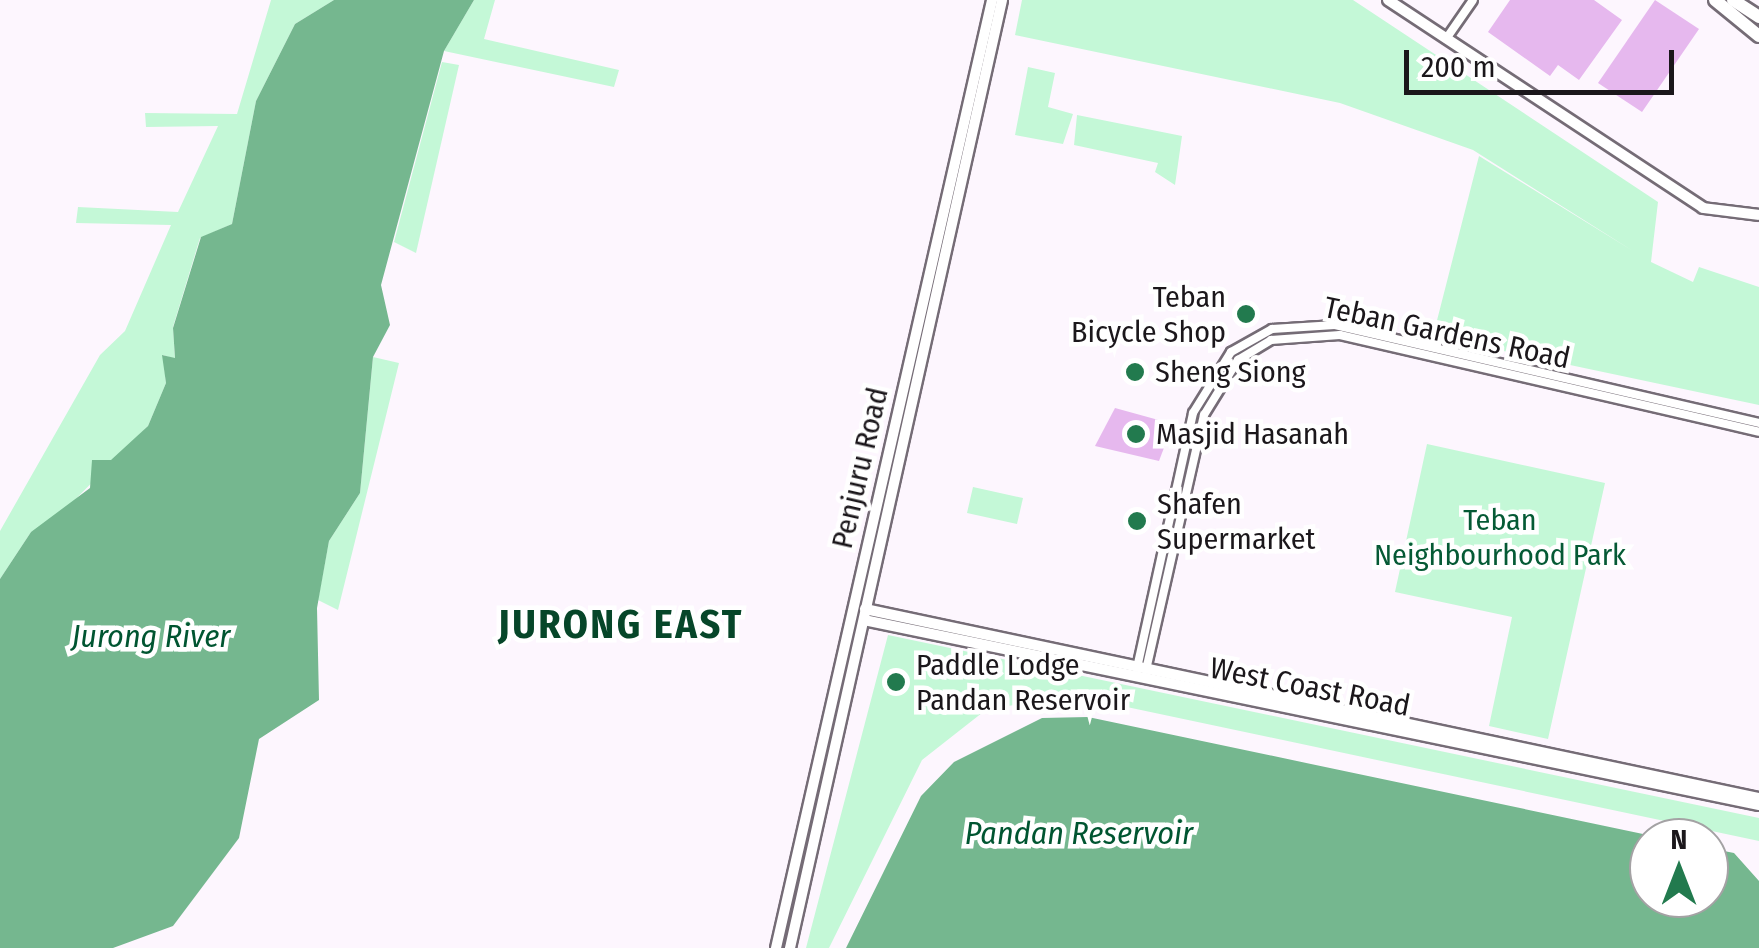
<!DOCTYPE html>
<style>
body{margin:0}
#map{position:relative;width:1759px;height:948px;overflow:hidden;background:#fdf6fe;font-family:"Fira Sans Condensed",sans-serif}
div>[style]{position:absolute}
.green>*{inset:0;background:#c4f8d7}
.water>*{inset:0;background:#75b78f}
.building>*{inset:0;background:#e6b8ee}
.roads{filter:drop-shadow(2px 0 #756c76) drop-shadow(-2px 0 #756c76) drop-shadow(0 2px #756c76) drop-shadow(0 -2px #756c76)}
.street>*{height:8px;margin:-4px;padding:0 4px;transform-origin:4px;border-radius:4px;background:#fff}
.secondary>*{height:10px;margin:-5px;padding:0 5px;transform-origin:5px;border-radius:5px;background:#fff}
.highway>*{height:12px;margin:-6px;padding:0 6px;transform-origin:6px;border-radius:6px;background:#fff}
.dots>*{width:28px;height:28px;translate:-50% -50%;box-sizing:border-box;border:5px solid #fff;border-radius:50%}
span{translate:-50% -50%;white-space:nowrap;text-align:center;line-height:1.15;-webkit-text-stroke:9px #fff;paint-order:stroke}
.poi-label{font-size:30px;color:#1b171b}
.right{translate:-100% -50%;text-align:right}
.left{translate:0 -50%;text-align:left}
.street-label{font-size:30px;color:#1b171b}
.park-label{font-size:30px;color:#055a35}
.water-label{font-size:32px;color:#005531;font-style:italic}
.district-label{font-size:40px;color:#064629;font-weight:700;letter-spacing:2.5px}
.north{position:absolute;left:1629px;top:818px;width:100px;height:100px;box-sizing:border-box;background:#fff;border:2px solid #a4a2a4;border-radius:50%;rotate:0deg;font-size:28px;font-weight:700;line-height:40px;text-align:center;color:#1b171b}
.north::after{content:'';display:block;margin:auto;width:35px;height:45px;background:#227a4e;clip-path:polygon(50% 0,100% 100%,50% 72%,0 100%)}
.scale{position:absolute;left:1404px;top:50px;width:270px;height:45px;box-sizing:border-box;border:5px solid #1b171b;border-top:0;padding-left:12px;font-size:30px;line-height:35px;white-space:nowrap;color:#1b171b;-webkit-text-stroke:8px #fff;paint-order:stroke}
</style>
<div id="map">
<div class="green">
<div style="clip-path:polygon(271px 0,334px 0,295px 24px,256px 101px,232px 224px,200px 238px,173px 327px,175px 359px,163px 355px,166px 383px,148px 426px,49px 526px,31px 532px,0 579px,0 531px,100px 355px,125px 331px,171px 225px,76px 223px,78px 207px,178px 212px,218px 126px,146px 127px,145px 113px,237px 114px)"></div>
<div style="clip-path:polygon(474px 0,495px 0,484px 39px,619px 70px,614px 87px,444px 51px)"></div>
<div style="clip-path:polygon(1022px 0,1353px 0,1658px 202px,1651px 262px,1693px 282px,1699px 267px,1759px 287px,1759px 405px,1433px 336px,1479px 156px,1633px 251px,1473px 150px,1340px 103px,1015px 35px)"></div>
<div style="clip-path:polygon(442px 62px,459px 65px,416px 253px,394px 242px)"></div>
<div style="clip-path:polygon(1028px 67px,1055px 73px,1048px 107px,1073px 114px,1063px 144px,1015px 135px)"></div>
<div style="clip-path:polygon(1077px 115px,1182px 136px,1175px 185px,1155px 172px,1158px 163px,1074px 145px)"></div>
<div style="clip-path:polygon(373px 357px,399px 363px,338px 610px,318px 600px,329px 541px,360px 493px)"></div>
<div style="clip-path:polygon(1427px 444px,1605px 483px,1548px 739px,1489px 726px,1512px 617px,1395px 592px)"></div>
<div style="clip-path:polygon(973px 487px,1023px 498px,1017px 524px,967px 513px)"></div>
<div style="clip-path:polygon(888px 635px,1759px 818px,1759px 841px,1089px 699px,1056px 699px,987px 709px,922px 760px,829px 948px,806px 948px)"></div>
</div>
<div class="water">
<div style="clip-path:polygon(334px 0,474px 0,444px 51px,381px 285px,390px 325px,373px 357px,360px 493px,329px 541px,317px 608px,319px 700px,259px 739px,239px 838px,173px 926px,113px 948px,0 948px,0 579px,31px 532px,90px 488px,92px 460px,111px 460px,148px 426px,166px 383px,162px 355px,175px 358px,173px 328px,201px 237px,232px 224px,256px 101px,295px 24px)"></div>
<div style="clip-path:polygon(1088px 717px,1662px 838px,1649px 838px,1649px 898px,1709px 898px,1709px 848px,1734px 853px,1759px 881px,1759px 948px,846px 948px,921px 796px,954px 762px,1042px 718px)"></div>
</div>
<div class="building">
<div style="clip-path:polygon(1510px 0,1594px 0,1622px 20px,1579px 80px,1558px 65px,1550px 76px,1488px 32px)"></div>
<div style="clip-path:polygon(1655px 0,1699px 29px,1642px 112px,1598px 83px)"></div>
<div style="clip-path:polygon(1115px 408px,1173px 424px,1159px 461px,1095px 446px)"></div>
</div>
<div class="roads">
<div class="street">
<div style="left:1446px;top:39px;width:47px;rotate:-55.3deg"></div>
<div style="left:1137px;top:668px;width:261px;rotate:-77.6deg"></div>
<div style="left:1193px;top:413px;width:72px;rotate:-58.1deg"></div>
<div style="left:1231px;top:352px;width:47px;rotate:-29.3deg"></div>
<div style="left:1272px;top:329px;width:63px;rotate:-3.6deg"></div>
<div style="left:1335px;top:325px;width:435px;rotate:13deg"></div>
<div style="left:1146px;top:670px;width:262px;rotate:-77.2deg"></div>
<div style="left:1204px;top:415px;width:65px;rotate:-58.3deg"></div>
<div style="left:1238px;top:360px;width:39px;rotate:-31deg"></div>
<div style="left:1271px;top:340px;width:69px;rotate:-4.1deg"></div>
<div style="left:1340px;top:335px;width:430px;rotate:13deg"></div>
</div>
<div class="secondary">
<div style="left:1388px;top:0;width:377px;rotate:33.4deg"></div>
<div style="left:1703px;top:208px;width:56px;rotate:7.1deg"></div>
<div style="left:865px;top:609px;width:914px;rotate:11.94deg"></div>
<div style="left:864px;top:620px;width:914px;rotate:11.68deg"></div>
<div style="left:776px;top:948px;width:972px;rotate:-77.16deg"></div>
<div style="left:790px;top:948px;width:971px;rotate:-77.39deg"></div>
</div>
<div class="highway">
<div style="left:1715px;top:0;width:57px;rotate:39.3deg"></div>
<div style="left:1733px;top:0;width:31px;rotate:33deg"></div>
</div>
</div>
<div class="dots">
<div style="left:1246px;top:314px;background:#227a4e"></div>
<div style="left:1135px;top:372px;background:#227a4e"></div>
<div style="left:1136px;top:434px;background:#227a4e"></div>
<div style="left:1137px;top:521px;background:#227a4e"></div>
<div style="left:896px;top:682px;background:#227a4e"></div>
</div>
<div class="poi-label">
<span class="right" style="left:1226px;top:314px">Teban<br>Bicycle Shop</span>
<span class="left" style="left:1155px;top:372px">Sheng Siong</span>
<span class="left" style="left:1156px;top:434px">Masjid Hasanah</span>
<span class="left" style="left:1157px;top:521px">Shafen<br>Supermarket</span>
<span class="left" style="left:916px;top:682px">Paddle Lodge<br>Pandan Reservoir</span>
</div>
<div class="street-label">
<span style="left:1447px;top:333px;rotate:12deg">Teban Gardens Road</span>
<span style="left:860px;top:468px;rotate:-77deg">Penjuru Road</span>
<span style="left:1310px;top:687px;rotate:11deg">West Coast Road</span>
</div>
<div class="park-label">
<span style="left:1500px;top:537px">Teban<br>Neighbourhood Park</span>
</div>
<div class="water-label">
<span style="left:151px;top:636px">Jurong River</span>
<span style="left:1079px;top:833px">Pandan Reservoir</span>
</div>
<div class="district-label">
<span style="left:621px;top:625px">JURONG EAST</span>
</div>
<div class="north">N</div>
<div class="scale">200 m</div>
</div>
